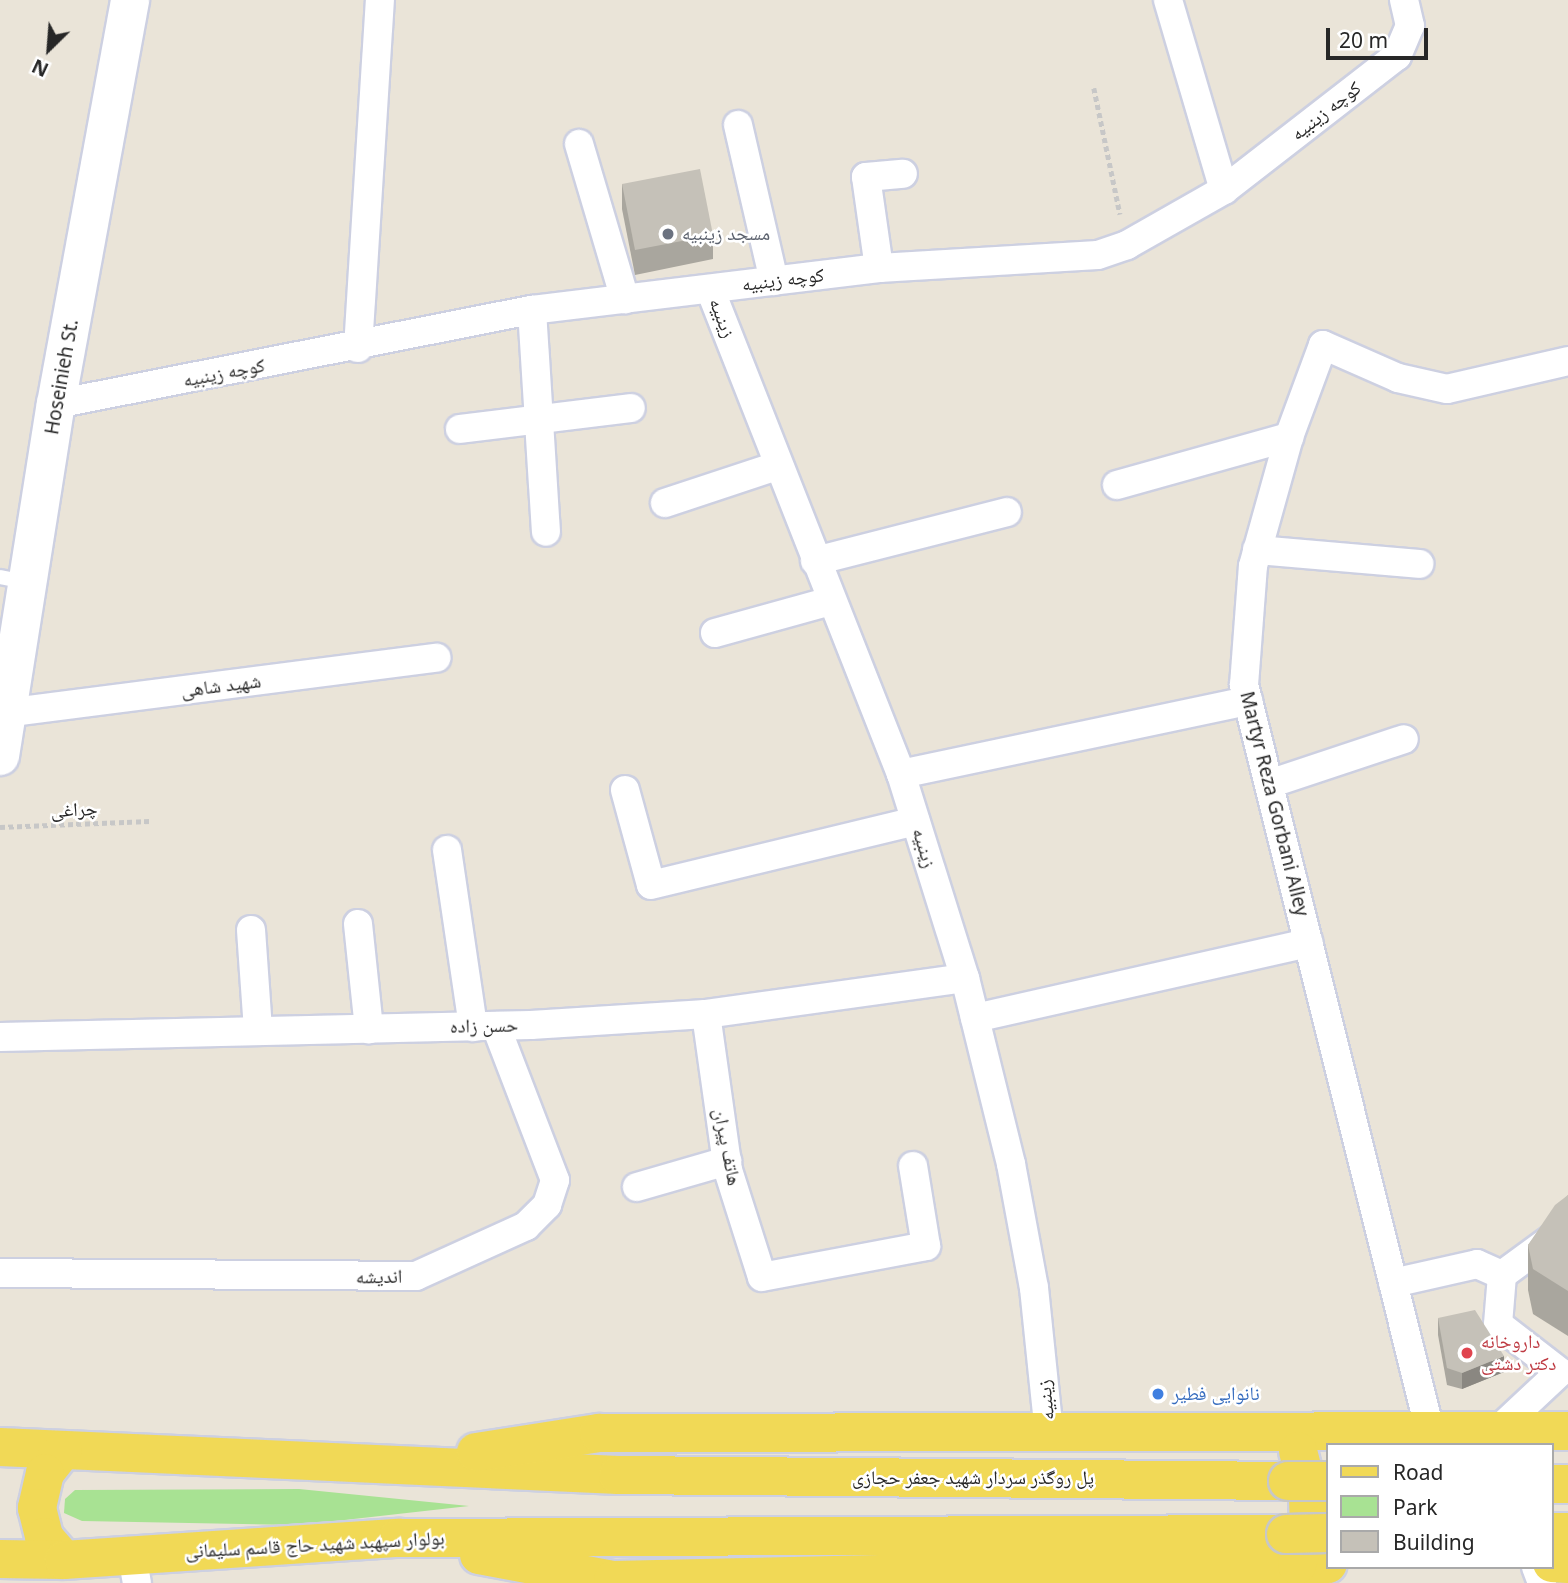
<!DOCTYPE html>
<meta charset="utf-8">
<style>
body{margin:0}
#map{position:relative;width:1568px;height:1583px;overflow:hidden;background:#eae4d8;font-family:"Noto Sans","Noto Naskh Arabic",sans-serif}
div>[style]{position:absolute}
.green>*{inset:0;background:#a8e293}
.path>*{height:4.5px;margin-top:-2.25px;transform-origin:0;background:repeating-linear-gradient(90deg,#c7c7c7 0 5px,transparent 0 8.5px)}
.roads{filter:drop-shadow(2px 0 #cdd0e1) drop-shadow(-2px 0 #cdd0e1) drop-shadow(0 2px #cdd0e1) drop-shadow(0 -2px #cdd0e1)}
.lane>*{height:14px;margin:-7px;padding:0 7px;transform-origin:7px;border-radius:7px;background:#fff}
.street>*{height:28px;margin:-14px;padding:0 14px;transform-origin:14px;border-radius:14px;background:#fff}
.secondary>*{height:38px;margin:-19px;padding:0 19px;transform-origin:19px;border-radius:19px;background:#fff}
.primary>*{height:38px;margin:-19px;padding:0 19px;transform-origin:19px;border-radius:19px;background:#f1d956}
.bridges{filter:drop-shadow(2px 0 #c7c7c7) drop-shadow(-2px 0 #c7c7c7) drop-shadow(0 2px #c7c7c7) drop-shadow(0 -2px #c7c7c7)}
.primary-bridge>*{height:38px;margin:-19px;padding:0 19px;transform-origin:19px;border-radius:19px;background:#f1d956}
.wall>*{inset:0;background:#a9a69e}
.shaded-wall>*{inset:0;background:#8a8781}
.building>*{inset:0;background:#c5c1b8}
.dots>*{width:19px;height:19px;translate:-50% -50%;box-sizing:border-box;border:4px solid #fff;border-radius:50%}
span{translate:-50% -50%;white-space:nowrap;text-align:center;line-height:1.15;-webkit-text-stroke:5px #fff;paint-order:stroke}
.street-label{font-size:19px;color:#272727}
.worship-label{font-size:19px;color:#5b616d}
.left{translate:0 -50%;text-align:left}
.health-label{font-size:19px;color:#be3a42}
.shop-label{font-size:19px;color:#366cbe}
.legend{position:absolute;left:1326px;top:1443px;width:228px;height:126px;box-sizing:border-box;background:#fff;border:2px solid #a9a9a9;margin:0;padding:9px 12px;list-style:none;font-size:21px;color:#272727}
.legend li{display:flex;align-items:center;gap:14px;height:35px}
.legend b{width:35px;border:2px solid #a9a9a9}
.north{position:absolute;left:14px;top:14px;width:70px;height:70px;-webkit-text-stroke:5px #fff;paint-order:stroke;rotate:205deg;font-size:19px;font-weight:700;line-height:28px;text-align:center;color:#272727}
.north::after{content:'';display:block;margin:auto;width:24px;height:32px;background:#272727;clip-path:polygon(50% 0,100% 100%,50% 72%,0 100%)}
.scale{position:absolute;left:1326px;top:28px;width:102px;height:32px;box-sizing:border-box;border:4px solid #272727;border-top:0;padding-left:9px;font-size:21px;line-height:24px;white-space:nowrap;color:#272727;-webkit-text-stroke:5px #fff;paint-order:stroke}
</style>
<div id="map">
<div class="green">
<div style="clip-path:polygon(299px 1489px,469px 1506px,300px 1525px,82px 1521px,64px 1513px,65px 1499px,75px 1490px)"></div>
</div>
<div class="path">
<div style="left:1094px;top:88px;width:129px;rotate:78.3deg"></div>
<div style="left:0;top:827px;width:150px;rotate:-2.3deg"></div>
</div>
<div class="roads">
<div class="lane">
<div style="left:0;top:577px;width:26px;rotate:11deg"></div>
</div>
<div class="street">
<div style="left:1168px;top:0;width:198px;rotate:73.6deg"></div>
<div style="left:738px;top:125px;width:160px;rotate:77deg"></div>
<div style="left:579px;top:144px;width:162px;rotate:73.5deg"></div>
<div style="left:879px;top:268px;width:92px;rotate:-98.1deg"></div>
<div style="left:866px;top:177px;width:37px;rotate:-5deg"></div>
<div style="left:710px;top:289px;width:521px;rotate:68.5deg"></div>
<div style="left:901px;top:774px;width:214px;rotate:72.6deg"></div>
<div style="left:965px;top:978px;width:192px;rotate:76.1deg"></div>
<div style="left:1011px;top:1164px;width:126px;rotate:79.5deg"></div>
<div style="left:1034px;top:1288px;width:145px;rotate:84.1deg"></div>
<div style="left:532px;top:310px;width:222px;rotate:86.4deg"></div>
<div style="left:358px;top:348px;width:349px;rotate:-86.4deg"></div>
<div style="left:56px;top:404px;width:485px;rotate:-11.2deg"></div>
<div style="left:532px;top:310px;width:350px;rotate:-6.9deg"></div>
<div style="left:879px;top:268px;width:219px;rotate:-3.4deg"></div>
<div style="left:1098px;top:255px;width:31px;rotate:-19deg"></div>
<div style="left:1127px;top:245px;width:112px;rotate:-29.6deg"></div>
<div style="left:1224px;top:190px;width:219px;rotate:-37.8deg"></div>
<div style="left:1397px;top:56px;width:33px;rotate:-67deg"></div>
<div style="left:1410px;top:26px;width:27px;rotate:-103deg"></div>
<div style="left:460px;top:429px;width:172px;rotate:-7deg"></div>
<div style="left:1117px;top:485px;width:179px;rotate:-15.6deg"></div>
<div style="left:665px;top:503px;width:118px;rotate:-18.3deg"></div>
<div style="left:1257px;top:550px;width:163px;rotate:4.9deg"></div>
<div style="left:815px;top:561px;width:198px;rotate:-14.3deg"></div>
<div style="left:715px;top:633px;width:119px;rotate:-15.5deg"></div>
<div style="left:5px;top:713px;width:435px;rotate:-7.3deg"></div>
<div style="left:901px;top:774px;width:355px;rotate:-11.9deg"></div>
<div style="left:1269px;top:784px;width:142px;rotate:-18.4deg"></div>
<div style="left:625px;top:790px;width:98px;rotate:74.7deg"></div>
<div style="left:651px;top:885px;width:272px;rotate:-13.6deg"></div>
<div style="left:447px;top:850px;width:179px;rotate:81.6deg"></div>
<div style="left:358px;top:924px;width:106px;rotate:84deg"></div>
<div style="left:251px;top:930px;width:101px;rotate:86deg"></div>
<div style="left:706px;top:1014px;width:158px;rotate:82deg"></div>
<div style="left:728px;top:1170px;width:112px;rotate:72.4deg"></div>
<div style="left:762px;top:1277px;width:167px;rotate:-10.7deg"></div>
<div style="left:926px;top:1246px;width:81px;rotate:-99.2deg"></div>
<div style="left:975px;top:1018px;width:342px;rotate:-12.7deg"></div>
<div style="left:0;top:1037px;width:531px;rotate:-1.29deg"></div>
<div style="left:531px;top:1025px;width:175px;rotate:-3.6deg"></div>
<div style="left:706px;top:1014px;width:261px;rotate:-7.9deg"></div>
<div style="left:637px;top:1187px;width:94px;rotate:-16.1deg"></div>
<div style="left:0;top:1273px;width:416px;rotate:0.4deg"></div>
<div style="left:416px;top:1276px;width:121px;rotate:-24.4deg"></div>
<div style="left:526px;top:1226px;width:30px;rotate:-45deg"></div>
<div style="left:547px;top:1205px;width:26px;rotate:-72deg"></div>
<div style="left:555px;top:1180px;width:165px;rotate:-111deg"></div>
<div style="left:1393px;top:1283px;width:86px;rotate:-12.7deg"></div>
<div style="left:1477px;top:1264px;width:27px;rotate:24deg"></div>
<div style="left:1502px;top:1275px;width:69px;rotate:-36.2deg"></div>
<div style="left:1430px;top:1431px;width:769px;rotate:-104deg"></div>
<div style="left:1244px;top:685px;width:119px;rotate:-85.7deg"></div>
<div style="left:1253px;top:566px;width:134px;rotate:-74.4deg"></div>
<div style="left:1289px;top:437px;width:98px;rotate:-69.7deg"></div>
<div style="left:1323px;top:345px;width:82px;rotate:23.7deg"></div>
<div style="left:1398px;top:378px;width:50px;rotate:12.7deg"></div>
<div style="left:1447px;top:389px;width:124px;rotate:-13deg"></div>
<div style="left:1497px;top:1431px;width:86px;rotate:-43.1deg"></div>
<div style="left:1560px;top:1372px;width:78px;rotate:-142.3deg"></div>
<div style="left:1498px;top:1324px;width:49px;rotate:-85.3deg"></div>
<div style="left:132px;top:1555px;width:28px;rotate:80deg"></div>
<div style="left:1536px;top:1567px;width:17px;rotate:69deg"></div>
</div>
<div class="secondary">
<div style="left:0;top:756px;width:356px;rotate:-81deg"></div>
<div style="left:56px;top:404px;width:411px;rotate:-79.6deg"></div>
</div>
<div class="primary">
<div style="left:0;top:1447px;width:619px;rotate:2.59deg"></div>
<div style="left:618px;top:1475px;width:670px;rotate:0.51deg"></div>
<div style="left:63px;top:1450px;width:29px;rotate:128deg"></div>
<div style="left:45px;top:1473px;width:36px;rotate:103deg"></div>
<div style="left:37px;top:1508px;width:30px;rotate:76deg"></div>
<div style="left:44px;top:1537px;width:30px;rotate:49deg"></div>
<div style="left:476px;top:1452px;width:124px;rotate:-8.8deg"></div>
<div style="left:599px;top:1433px;width:969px;rotate:-0.12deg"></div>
<div style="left:1552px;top:1484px;width:16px"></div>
<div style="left:1552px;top:1532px;width:16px"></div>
<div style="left:479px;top:1555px;width:136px;rotate:10.6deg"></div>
<div style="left:613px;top:1580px;width:715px;rotate:-1.28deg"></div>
<div style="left:0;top:1559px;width:64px;rotate:0.9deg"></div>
<div style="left:64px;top:1560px;width:335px;rotate:-3.8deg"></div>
<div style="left:398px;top:1538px;width:888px;rotate:-0.26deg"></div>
<div style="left:1552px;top:1563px;width:16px;rotate:4deg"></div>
<div style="left:1297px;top:1565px;width:41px;rotate:-72.9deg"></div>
<div style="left:1309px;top:1526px;width:36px;rotate:-92deg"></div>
<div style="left:1308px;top:1490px;width:40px;rotate:-104.4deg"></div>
</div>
</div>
<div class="bridges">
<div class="primary-bridge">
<div style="left:1288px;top:1481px;width:40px"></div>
<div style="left:1286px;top:1534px;width:42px;rotate:-1.4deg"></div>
</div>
</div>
<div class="wall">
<div style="clip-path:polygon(622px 184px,713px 235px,713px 259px,635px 275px,622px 209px)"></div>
<div style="clip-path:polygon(1568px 1195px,1568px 1336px,1533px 1314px,1528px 1290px,1528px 1245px)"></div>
<div style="clip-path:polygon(1438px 1318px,1504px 1372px,1462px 1389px,1447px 1385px,1438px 1335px)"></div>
</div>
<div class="shaded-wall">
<div style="clip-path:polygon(1504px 1356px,1504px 1372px,1462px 1389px,1462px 1373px)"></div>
</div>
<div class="building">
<div style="clip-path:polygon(700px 169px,713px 235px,635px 250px,622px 184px)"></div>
<div style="clip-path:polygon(1568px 1195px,1568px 1291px,1533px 1269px,1528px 1245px,1555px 1205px)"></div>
<div style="clip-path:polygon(1475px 1310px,1504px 1356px,1462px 1373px,1447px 1368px,1438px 1318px)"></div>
</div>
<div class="dots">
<div style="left:668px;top:234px;background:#6b7280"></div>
<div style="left:1467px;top:1353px;background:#e0444e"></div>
<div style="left:1158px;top:1394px;background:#3f7fe0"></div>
</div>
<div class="street-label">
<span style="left:1326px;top:111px;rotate:-38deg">کوچه زینبیه</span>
<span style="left:783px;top:280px;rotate:-7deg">کوچه زینبیه</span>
<span style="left:722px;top:318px;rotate:69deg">زینبیه</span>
<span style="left:224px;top:373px;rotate:-11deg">کوچه زینبیه</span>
<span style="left:62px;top:377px;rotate:-80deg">Hoseinieh St.</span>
<span style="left:221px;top:686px;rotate:-7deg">شهید شاهی</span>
<span style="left:1274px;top:804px;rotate:76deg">Martyr Reza Gorbani Alley</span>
<span style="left:74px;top:810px;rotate:-3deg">چراغی</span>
<span style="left:924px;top:848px;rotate:73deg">زینبیه</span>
<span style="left:484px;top:1026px;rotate:-1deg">حسن زاده</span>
<span style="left:727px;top:1147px;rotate:79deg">هاتف پیران</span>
<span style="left:379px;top:1277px;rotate:-1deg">اندیشه</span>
<span style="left:1046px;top:1400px;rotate:-96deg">زینبیه</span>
<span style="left:973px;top:1478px">پل روگذر سردار شهید جعفر حجازی</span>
<span style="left:315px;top:1545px;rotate:-3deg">بولوار سپهبد شهید حاج قاسم سلیمانی</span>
</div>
<div class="worship-label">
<span class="left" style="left:682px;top:234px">مسجد زینبیه</span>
</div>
<div class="health-label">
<span class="left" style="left:1481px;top:1353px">داروخانه<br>دکتر دشتی</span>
</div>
<div class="shop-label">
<span class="left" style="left:1172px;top:1394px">نانوایی فطیر</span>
</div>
<ul class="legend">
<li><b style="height:9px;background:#f1d956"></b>Road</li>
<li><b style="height:19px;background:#a8e293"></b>Park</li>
<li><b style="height:19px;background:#c5c1b8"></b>Building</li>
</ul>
<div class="north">N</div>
<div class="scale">20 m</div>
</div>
